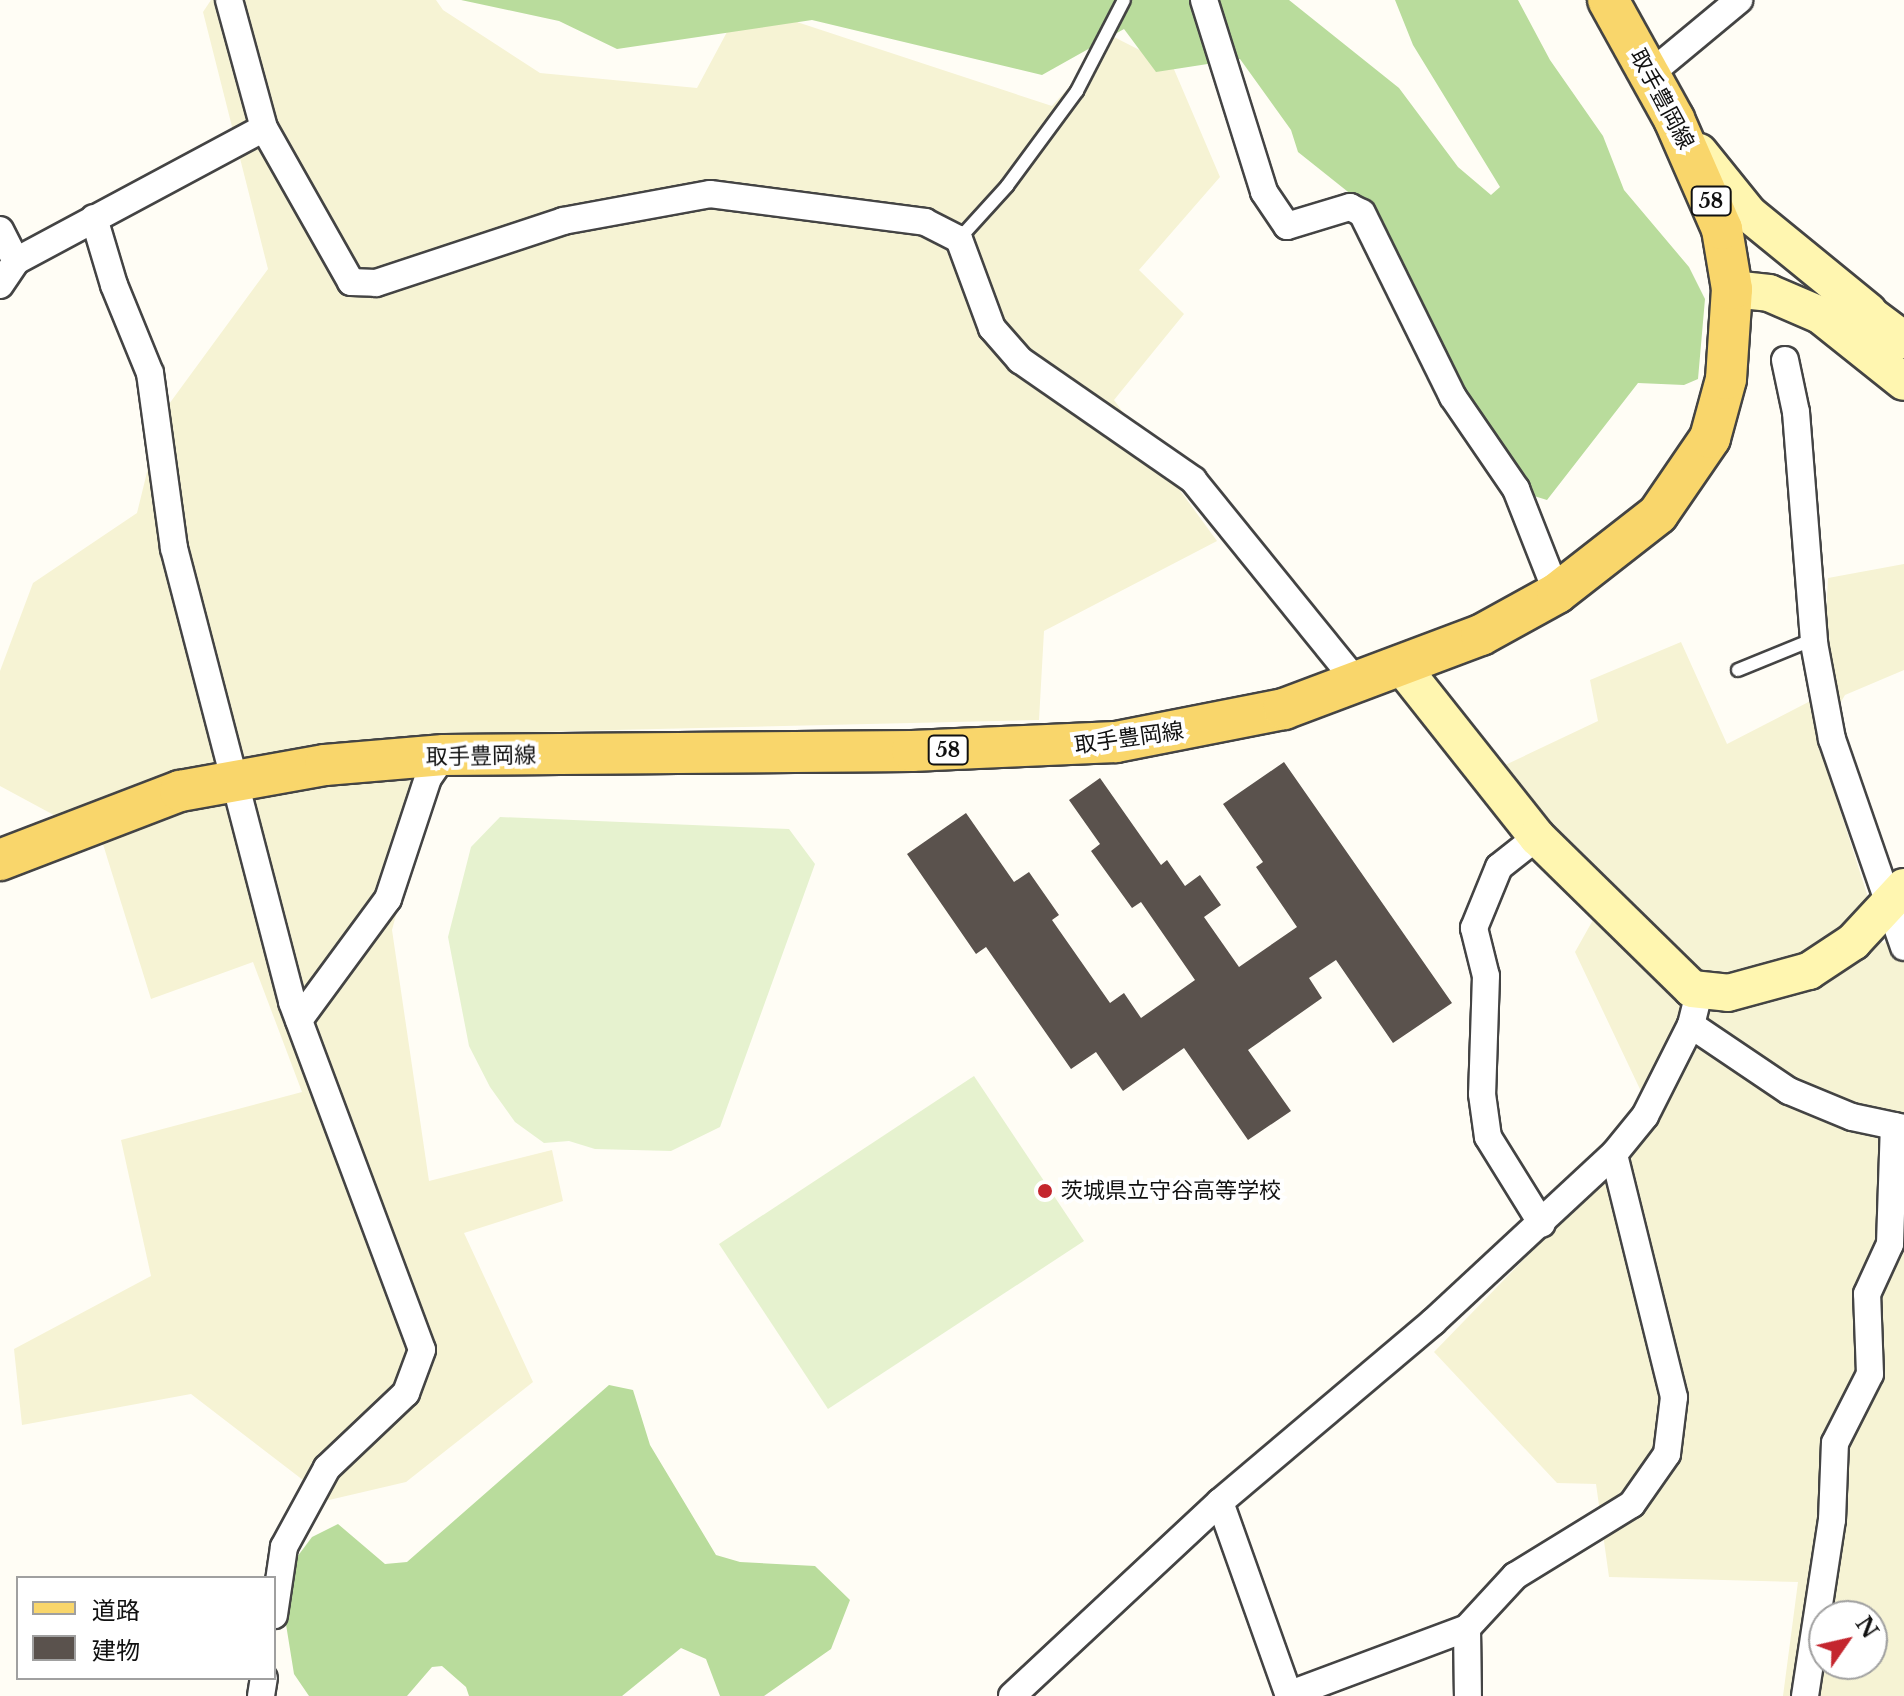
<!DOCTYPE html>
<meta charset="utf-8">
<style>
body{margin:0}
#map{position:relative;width:1904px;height:1696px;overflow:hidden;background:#fffdf5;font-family:"Libre Baskerville","Noto Sans JP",serif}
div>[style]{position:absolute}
.farmland>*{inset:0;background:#f6f3d4}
.forest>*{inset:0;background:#b9dc9c}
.pitch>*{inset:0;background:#e6f2cf}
.building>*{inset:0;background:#5a524d}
.roads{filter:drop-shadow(2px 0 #444) drop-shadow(-2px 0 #444) drop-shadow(0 2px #444) drop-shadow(0 -2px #444)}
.lane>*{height:12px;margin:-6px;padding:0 6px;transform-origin:6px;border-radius:6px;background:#fff}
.street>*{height:26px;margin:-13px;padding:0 13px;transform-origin:13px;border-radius:13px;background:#fff}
.secondary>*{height:36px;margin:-18px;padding:0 18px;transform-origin:18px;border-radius:18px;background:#fff6b0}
.primary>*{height:40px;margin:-20px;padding:0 20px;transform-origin:20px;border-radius:20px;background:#f9d66b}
.dots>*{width:22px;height:22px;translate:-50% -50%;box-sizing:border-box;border:4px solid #fff;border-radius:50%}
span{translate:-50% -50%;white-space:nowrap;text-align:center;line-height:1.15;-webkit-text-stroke:8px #fff;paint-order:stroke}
.shield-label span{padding:2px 6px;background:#fff;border:2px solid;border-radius:6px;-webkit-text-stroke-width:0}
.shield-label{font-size:20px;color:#111;font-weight:700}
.street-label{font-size:22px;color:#111}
.poi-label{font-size:22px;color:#111}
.left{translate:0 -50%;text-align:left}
.legend{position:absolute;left:16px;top:1576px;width:260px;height:104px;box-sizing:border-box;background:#fff;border:2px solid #a0a0a0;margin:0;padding:10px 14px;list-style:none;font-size:24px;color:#111}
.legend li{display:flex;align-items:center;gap:16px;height:40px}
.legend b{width:40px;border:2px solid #a0a0a0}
.north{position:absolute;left:1808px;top:1600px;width:80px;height:80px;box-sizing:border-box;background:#fff;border:2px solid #a0a0a0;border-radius:50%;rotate:56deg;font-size:22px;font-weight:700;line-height:32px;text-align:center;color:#111}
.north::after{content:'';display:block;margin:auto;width:28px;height:36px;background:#c4262e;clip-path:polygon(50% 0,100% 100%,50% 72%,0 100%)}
</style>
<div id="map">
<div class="farmland">
<div style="clip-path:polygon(211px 0,436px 0,443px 10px,540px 73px,697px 88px,742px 4px,1052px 106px,1114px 37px,1173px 67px,1220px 177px,1139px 270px,1184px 314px,1114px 400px,1217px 541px,1044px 631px,1039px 720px,445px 734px,392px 930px,429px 1181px,552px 1150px,563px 1201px,464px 1233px,533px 1382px,406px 1482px,329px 1500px,191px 1394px,22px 1425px,14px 1349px,151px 1276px,121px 1140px,302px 1092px,253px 962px,151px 999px,102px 841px,0 786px,0 671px,33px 583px,137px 513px,161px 415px,268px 269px,203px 12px)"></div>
<div style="clip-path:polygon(evenodd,1904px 564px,1904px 670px,1845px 695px,1818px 741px,1883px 944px,1904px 923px,1904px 1696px,1783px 1696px,1798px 1582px,1609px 1577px,1596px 1484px,1557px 1483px,1434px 1352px,1656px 1123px,1575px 952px,1607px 895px,1501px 767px,1598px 721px,1590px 680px,1681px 642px,1727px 744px,1822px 695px,1828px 578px,1904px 564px,1824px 1616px,1872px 1616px,1872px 1664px,1824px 1664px,1824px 1616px)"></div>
</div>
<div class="forest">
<div style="clip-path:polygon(461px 0,1289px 0,1399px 88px,1458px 167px,1491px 195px,1500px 187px,1413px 45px,1395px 0,1518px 0,1550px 60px,1603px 136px,1624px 190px,1689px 267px,1705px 299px,1698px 379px,1684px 385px,1638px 383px,1547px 500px,1534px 496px,1463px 385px,1372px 211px,1298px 152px,1291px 130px,1240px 59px,1156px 72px,1124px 29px,1042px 75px,812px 20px,617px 49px,559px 21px)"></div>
<div style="clip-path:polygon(609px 1385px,633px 1390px,650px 1445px,716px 1555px,740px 1562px,815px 1566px,850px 1600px,831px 1649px,764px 1696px,720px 1696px,706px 1659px,681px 1648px,622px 1696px,469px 1696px,466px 1687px,442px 1666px,432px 1667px,407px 1696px,309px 1696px,294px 1674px,279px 1581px,312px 1537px,338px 1524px,385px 1564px,407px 1562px)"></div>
</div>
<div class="pitch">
<div style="clip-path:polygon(500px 817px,789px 829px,815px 864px,720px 1127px,671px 1151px,595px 1149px,569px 1141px,544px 1143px,515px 1122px,490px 1087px,469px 1046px,448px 937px,471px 847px)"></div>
<div style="clip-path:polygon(974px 1076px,1084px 1241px,828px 1409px,719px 1244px)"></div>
</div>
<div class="building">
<div style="clip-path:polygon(1284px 762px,1452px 1003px,1393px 1043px,1336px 960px,1309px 978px,1322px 998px,1248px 1050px,1291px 1111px,1248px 1140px,1184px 1048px,1123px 1091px,1096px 1052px,1071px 1069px,986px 947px,976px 954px,907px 854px,966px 813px,1014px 882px,1029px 872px,1059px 915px,1052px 920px,1110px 1003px,1124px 993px,1141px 1018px,1195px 980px,1141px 902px,1132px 908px,1091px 851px,1100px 844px,1069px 800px,1100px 778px,1161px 865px,1167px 860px,1185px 886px,1200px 875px,1221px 905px,1204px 917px,1239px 967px,1297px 927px,1256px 867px,1263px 862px,1223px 804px)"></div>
</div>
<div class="roads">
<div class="lane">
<div style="left:959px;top:239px;width:72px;rotate:-47.8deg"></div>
<div style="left:1007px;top:186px;width:118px;rotate:-53.6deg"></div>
<div style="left:1077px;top:91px;width:102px;rotate:-62.7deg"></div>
<div style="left:1738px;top:670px;width:82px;rotate:-22.2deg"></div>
</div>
<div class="street">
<div style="left:229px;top:0;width:133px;rotate:74.7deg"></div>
<div style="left:264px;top:128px;width:177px;rotate:60.5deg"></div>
<div style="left:351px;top:282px;width:25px;rotate:2deg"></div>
<div style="left:376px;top:283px;width:197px;rotate:-18.3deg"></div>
<div style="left:563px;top:221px;width:149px;rotate:-10.4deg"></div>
<div style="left:710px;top:194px;width:217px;rotate:7.4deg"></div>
<div style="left:925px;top:222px;width:38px;rotate:27deg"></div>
<div style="left:959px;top:239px;width:95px;rotate:69.7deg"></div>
<div style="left:992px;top:328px;width:43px;rotate:48.8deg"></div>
<div style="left:1020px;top:360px;width:211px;rotate:34.7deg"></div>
<div style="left:1193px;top:480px;width:264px;rotate:51deg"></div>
<div style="left:1204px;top:0;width:201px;rotate:72.6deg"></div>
<div style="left:1264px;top:192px;width:41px;rotate:55.9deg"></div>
<div style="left:1287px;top:226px;width:66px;rotate:-16.8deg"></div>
<div style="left:1350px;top:207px;width:13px;rotate:27deg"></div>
<div style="left:1362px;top:213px;width:205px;rotate:63.7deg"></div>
<div style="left:1453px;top:397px;width:112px;rotate:55.6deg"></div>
<div style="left:1516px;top:489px;width:112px;rotate:68.5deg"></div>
<div style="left:1650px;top:74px;width:116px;rotate:-39.7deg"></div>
<div style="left:94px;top:218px;width:70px;rotate:73.4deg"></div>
<div style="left:114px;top:285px;width:95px;rotate:67.8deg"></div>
<div style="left:150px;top:373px;width:177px;rotate:82.2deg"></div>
<div style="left:174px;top:548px;width:469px;rotate:75.4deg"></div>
<div style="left:292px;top:1002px;width:371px;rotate:69.5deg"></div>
<div style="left:422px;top:1350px;width:46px;rotate:110.4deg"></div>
<div style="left:406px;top:1393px;width:109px;rotate:136.5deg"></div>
<div style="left:327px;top:1468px;width:90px;rotate:118.6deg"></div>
<div style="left:284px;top:1547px;width:69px;rotate:98.4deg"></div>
<div style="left:0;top:230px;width:35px;rotate:63deg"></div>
<div style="left:0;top:285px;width:29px;rotate:-56deg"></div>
<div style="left:16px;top:261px;width:281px;rotate:-28.2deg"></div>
<div style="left:1785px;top:360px;width:53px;rotate:78.1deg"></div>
<div style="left:1796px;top:412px;width:232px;rotate:85.5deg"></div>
<div style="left:1814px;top:643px;width:98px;rotate:79.4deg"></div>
<div style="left:1832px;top:739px;width:220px;rotate:70.9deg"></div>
<div style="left:1537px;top:837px;width:48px;rotate:141.7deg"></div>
<div style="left:1499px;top:867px;width:66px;rotate:112.3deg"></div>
<div style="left:1474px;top:928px;width:49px;rotate:76deg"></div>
<div style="left:1486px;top:976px;width:118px;rotate:91.9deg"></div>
<div style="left:1482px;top:1094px;width:43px;rotate:82.1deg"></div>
<div style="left:1488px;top:1137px;width:102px;rotate:58.2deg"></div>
<div style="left:299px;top:1020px;width:150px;rotate:-53.7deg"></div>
<div style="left:388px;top:899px;width:127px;rotate:-71.7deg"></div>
<div style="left:428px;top:778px;width:28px;rotate:-55deg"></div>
<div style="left:1691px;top:1025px;width:118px;rotate:34deg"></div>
<div style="left:1789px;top:1091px;width:68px;rotate:22.4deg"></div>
<div style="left:1852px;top:1117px;width:53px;rotate:11.9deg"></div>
<div style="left:1220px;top:1502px;width:206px;rotate:70.4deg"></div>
<div style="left:1467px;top:1628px;width:68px;rotate:89.2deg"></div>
<div style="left:1288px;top:1695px;width:191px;rotate:-20.5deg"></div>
<div style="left:1467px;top:1628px;width:71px;rotate:-47.3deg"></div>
<div style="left:1515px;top:1576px;width:137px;rotate:-31.6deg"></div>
<div style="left:1632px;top:1504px;width:61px;rotate:-55deg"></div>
<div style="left:1667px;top:1454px;width:57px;rotate:-83deg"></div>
<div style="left:1674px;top:1397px;width:250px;rotate:-103.9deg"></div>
<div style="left:261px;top:1696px;width:18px;rotate:-81deg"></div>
<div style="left:1012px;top:1696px;width:284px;rotate:-43deg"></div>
<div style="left:1220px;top:1502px;width:279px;rotate:-40.2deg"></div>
<div style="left:1433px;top:1322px;width:247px;rotate:-42.9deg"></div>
<div style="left:1614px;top:1154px;width:49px;rotate:-50.8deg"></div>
<div style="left:1645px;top:1116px;width:102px;rotate:-63.2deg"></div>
<div style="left:1691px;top:1025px;width:34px;rotate:-76deg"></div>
<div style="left:1805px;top:1696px;width:178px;rotate:-81.3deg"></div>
<div style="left:1832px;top:1520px;width:77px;rotate:-87.8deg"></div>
<div style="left:1835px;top:1443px;width:77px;rotate:-63.1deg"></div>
<div style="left:1870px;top:1374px;width:80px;rotate:-92.1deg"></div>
<div style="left:1867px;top:1294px;width:55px;rotate:-65.3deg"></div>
<div style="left:1890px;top:1244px;width:118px;rotate:-88.1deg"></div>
</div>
<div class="secondary">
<div style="left:1699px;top:152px;width:80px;rotate:51.1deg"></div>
<div style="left:1749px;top:214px;width:154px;rotate:39.2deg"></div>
<div style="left:1732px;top:289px;width:37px;rotate:6deg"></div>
<div style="left:1769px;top:293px;width:56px;rotate:23.3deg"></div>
<div style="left:1820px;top:315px;width:107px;rotate:38.6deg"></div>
<div style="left:1849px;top:299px;width:69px;rotate:36.7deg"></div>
<div style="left:1403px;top:668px;width:216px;rotate:51.6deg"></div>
<div style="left:1537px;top:837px;width:217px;rotate:44.4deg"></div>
<div style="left:1692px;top:989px;width:36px;rotate:6deg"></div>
<div style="left:1728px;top:993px;width:84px;rotate:-15.2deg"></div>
<div style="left:1809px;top:971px;width:53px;rotate:-33.4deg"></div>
<div style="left:1853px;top:942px;width:75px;rotate:-47.2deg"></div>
</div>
<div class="primary">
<div style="left:0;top:860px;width:193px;rotate:-21deg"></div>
<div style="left:180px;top:791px;width:147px;rotate:-10.2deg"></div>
<div style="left:325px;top:765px;width:119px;rotate:-4.8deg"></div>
<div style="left:444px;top:755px;width:468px;rotate:-0.5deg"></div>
<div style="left:912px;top:751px;width:204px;rotate:-2.5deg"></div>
<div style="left:1116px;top:742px;width:171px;rotate:-11.1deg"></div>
<div style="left:1284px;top:709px;width:210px;rotate:-20.6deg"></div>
<div style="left:1481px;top:635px;width:87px;rotate:-28.9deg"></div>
<div style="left:1557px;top:593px;width:128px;rotate:-38deg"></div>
<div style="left:1658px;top:514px;width:92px;rotate:-55.6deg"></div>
<div style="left:1710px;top:438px;width:61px;rotate:-74.8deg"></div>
<div style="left:1726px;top:379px;width:90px;rotate:-86.2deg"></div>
<div style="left:1732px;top:289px;width:61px;rotate:-99.5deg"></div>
<div style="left:1722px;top:229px;width:120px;rotate:-113.6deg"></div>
<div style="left:1674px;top:119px;width:136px;rotate:-119deg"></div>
</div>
</div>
<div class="dots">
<div style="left:1045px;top:1191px;background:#c4262e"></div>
</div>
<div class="shield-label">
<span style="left:1711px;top:201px">58</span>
<span style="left:948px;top:750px">58</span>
</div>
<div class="street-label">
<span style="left:1662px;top:99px;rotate:62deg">取手豊岡線</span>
<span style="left:1129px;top:738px;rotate:-8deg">取手豊岡線</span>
<span style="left:481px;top:756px;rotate:-1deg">取手豊岡線</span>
</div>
<div class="poi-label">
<span class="left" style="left:1061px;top:1191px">茨城県立守谷高等学校</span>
</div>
<ul class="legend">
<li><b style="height:10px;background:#f9d66b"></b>道路</li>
<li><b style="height:22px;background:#5a524d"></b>建物</li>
</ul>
<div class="north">N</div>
</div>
